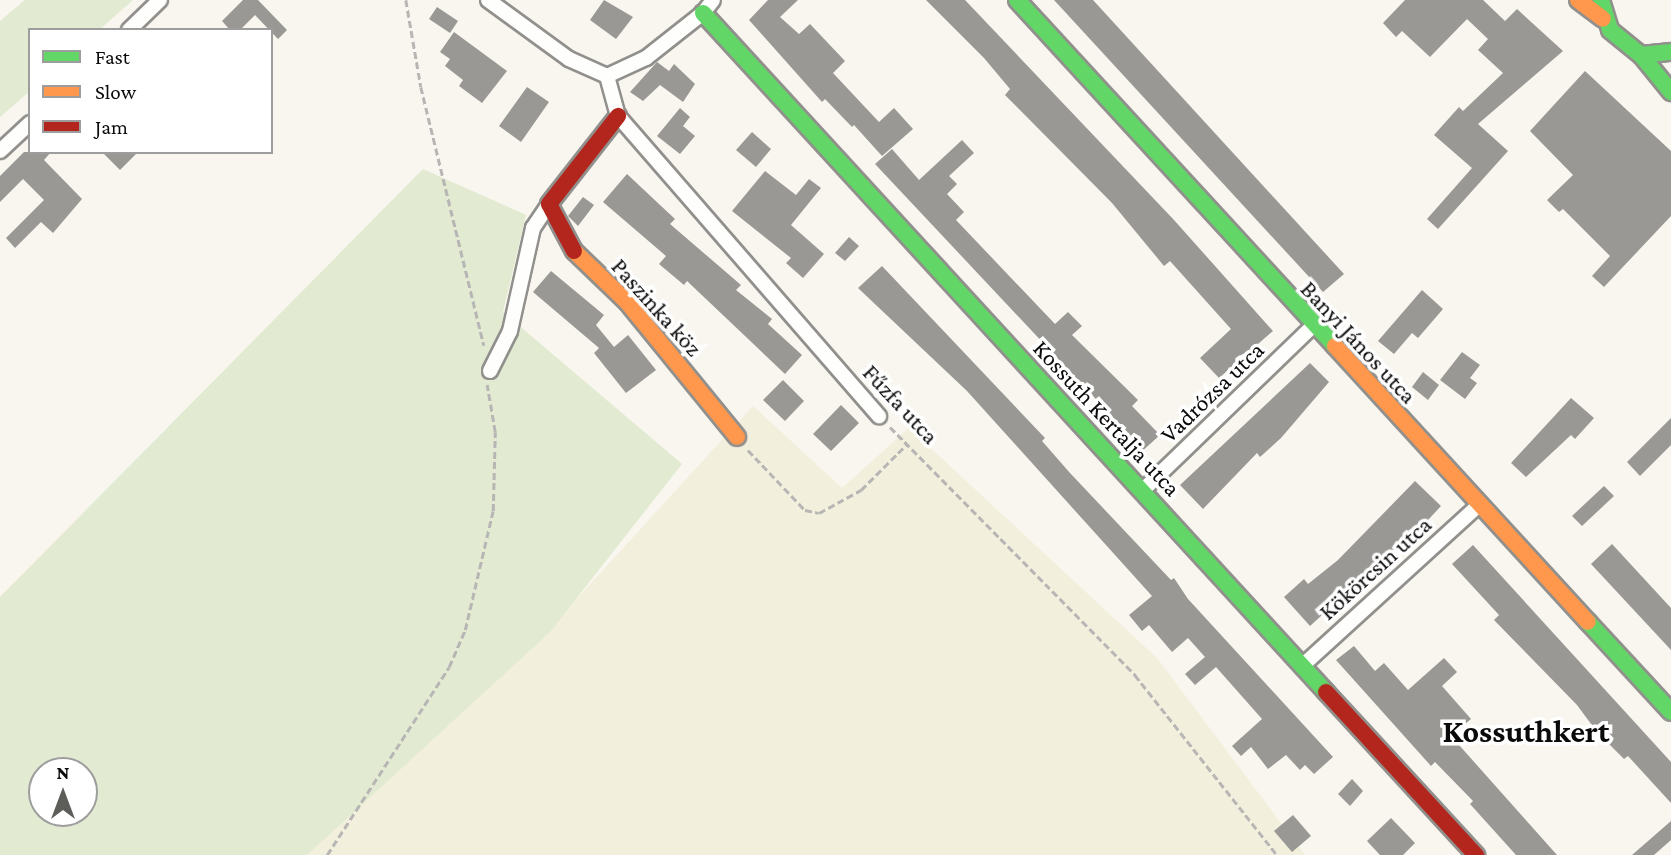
<!DOCTYPE html>
<meta charset="utf-8">
<style>
body{margin:0}
#map{position:relative;width:1671px;height:855px;overflow:hidden;background:#f8f6ee;font-family:"Crimson Pro",serif}
div>[style]{position:absolute}
.farmland>*{inset:0;background:#f2efdc}
.green>*{inset:0;background:#e2ead1}
.building>*{inset:0;background:#9a9894}
.path>*{height:2.5px;margin-top:-1.25px;transform-origin:0;background:repeating-linear-gradient(90deg,#b7b6b5 0 7px,transparent 0 10.5px)}
.roads{filter:drop-shadow(2px 0 #91908d) drop-shadow(-2px 0 #91908d) drop-shadow(0 2px #91908d) drop-shadow(0 -2px #91908d)}
.street>*{height:14px;margin:-7px;padding:0 7px;transform-origin:7px;border-radius:7px;background:#fefefc}
.fast>*{height:16px;margin:-8px;padding:0 8px;transform-origin:8px;border-radius:8px;background:#63d668}
.slow>*{height:16px;margin:-8px;padding:0 8px;transform-origin:8px;border-radius:8px;background:#ff974d}
.jam>*{height:16px;margin:-8px;padding:0 8px;transform-origin:8px;border-radius:8px;background:#b3261e}
span{translate:-50% -50%;white-space:nowrap;text-align:center;line-height:1.15;-webkit-text-stroke:7px #fff;paint-order:stroke}
.street-label{font-size:24px;color:#0a0a0a}
.district-label{font-size:32px;color:#0a0a0a;font-weight:700}
.legend{position:absolute;left:28px;top:28px;width:245px;height:126px;box-sizing:border-box;background:#fff;border:2px solid #9d9d9d;margin:0;padding:9px 12px;list-style:none;font-size:21px;color:#0a0a0a}
.legend li{display:flex;align-items:center;gap:14px;height:35px}
.legend b{width:35px;border:2px solid #9d9d9d}
.north{position:absolute;left:28px;top:757px;width:70px;height:70px;box-sizing:border-box;background:#fff;border:2px solid #9d9d9d;border-radius:50%;rotate:0deg;font-size:19px;font-weight:700;line-height:28px;text-align:center;color:#0a0a0a}
.north::after{content:'';display:block;margin:auto;width:24px;height:32px;background:#5d5d5a;clip-path:polygon(50% 0,100% 100%,50% 72%,0 100%)}
</style>
<div id="map">
<div class="farmland">
<div style="clip-path:polygon(753px 406px,842px 488px,909px 428px,1157px 658px,1305px 855px,295px 855px,550px 628px)"></div>
</div>
<div class="green">
<div style="clip-path:polygon(25px 0,133px 0,99px 30px,30px 30px,30px 91px,0 117px,0 21px)"></div>
<div style="clip-path:polygon(evenodd,423px 169px,526px 215px,503px 312px,682px 464px,550px 632px,307px 855px,0 855px,0 597px,423px 169px,42px 771px,84px 771px,84px 813px,42px 813px,42px 771px)"></div>
</div>
<div class="building">
<div style="clip-path:polygon(243px 0,258px 0,287px 30px,278px 39px,255px 15px,240px 30px,230px 30px,222px 21px)"></div>
<div style="clip-path:polygon(604px 0,633px 17px,616px 39px,590px 20px)"></div>
<div style="clip-path:polygon(768px 0,798px 0,780px 17px,799px 34px,810px 24px,845px 61px,833px 73px,879px 122px,894px 108px,913px 129px,882px 156px,854px 125px,852px 127px,825px 99px,822px 102px,749px 20px)"></div>
<div style="clip-path:polygon(926px 0,965px 0,1174px 220px,1273px 331px,1219px 378px,1200px 358px,1231px 329px,1170px 261px,1164px 266px,1112px 203px,1005px 95px,1010px 89px,984px 58px)"></div>
<div style="clip-path:polygon(1054px 0,1093px 0,1344px 274px,1323px 292px)"></div>
<div style="clip-path:polygon(1405px 0,1483px 0,1505px 21px,1517px 9px,1563px 51px,1478px 124px,1508px 151px,1438px 229px,1427px 219px,1472px 168px,1434px 135px,1459px 107px,1463px 111px,1503px 73px,1478px 50px,1488px 39px,1467px 19px,1430px 57px,1402px 31px,1396px 37px,1383px 23px)"></div>
<div style="clip-path:polygon(437px 7px,458px 21px,450px 33px,429px 19px)"></div>
<div style="clip-path:polygon(454px 32px,507px 71px,482px 103px,459px 86px,463px 80px,445px 66px,450px 59px,440px 52px)"></div>
<div style="clip-path:polygon(657px 62px,669px 71px,674px 64px,695px 84px,683px 102px,660px 85px,643px 101px,630px 92px)"></div>
<div style="clip-path:polygon(1585px 71px,1671px 151px,1671px 216px,1604px 287px,1592px 276px,1610px 256px,1563px 209px,1559px 212px,1547px 200px,1573px 175px,1530px 131px)"></div>
<div style="clip-path:polygon(527px 87px,549px 102px,521px 142px,499px 126px)"></div>
<div style="clip-path:polygon(680px 108px,690px 117px,683px 126px,695px 136px,680px 154px,657px 136px)"></div>
<div style="clip-path:polygon(752px 132px,771px 149px,756px 167px,736px 150px)"></div>
<div style="clip-path:polygon(962px 140px,974px 153px,949px 176px,957px 184px,947px 194px,964px 212px,956px 220px,1055px 324px,1068px 312px,1082px 326px,1072px 335px,1138px 400px,1132px 406px,1160px 435px,1140px 453px,1120px 432px,1124px 429px,875px 164px,892px 149px,919px 180px)"></div>
<div style="clip-path:polygon(24px 152px,51px 152px,44px 160px,82px 199px,53px 233px,41px 222px,15px 248px,6px 238px,44px 200px,23px 179px,0 202px,0 176px)"></div>
<div style="clip-path:polygon(102px 152px,138px 152px,120px 170px)"></div>
<div style="clip-path:polygon(765px 171px,796px 195px,809px 179px,821px 188px,791px 225px,824px 254px,803px 278px,786px 263px,791px 258px,732px 211px)"></div>
<div style="clip-path:polygon(627px 174px,675px 219px,670px 224px,741px 285px,736px 290px,772px 319px,768px 324px,802px 355px,785px 374px,687px 281px,684px 285px,659px 264px,666px 256px,603px 202px)"></div>
<div style="clip-path:polygon(583px 197px,594px 205px,578px 226px,568px 216px)"></div>
<div style="clip-path:polygon(849px 237px,859px 246px,845px 261px,835px 253px)"></div>
<div style="clip-path:polygon(882px 266px,1045px 438px,1042px 441px,1070px 473px,1171px 580px,1174px 578px,1188px 599px,1333px 757px,1314px 774px,1305px 765px,1300px 770px,1286px 755px,1268px 769px,1251px 747px,1241px 756px,1232px 746px,1262px 719px,1216px 667px,1195px 685px,1185px 674px,1205px 657px,1188px 638px,1172px 652px,1149px 625px,1142px 631px,1129px 615px,1152px 596px,967px 391px,858px 288px)"></div>
<div style="clip-path:polygon(551px 271px,604px 315px,596px 325px,614px 347px,628px 335px,656px 370px,626px 393px,594px 353px,599px 348px,533px 292px)"></div>
<div style="clip-path:polygon(1422px 290px,1443px 309px,1418px 338px,1412px 333px,1394px 354px,1378px 341px)"></div>
<div style="clip-path:polygon(1462px 352px,1480px 365px,1470px 378px,1477px 383px,1465px 399px,1440px 380px)"></div>
<div style="clip-path:polygon(1310px 363px,1329px 382px,1281px 438px,1260px 457px,1257px 453px,1203px 509px,1180px 485px)"></div>
<div style="clip-path:polygon(1423px 372px,1439px 385px,1428px 400px,1412px 387px)"></div>
<div style="clip-path:polygon(783px 380px,804px 401px,785px 421px,763px 400px)"></div>
<div style="clip-path:polygon(1571px 398px,1594px 418px,1575px 439px,1571px 435px,1526px 477px,1511px 463px)"></div>
<div style="clip-path:polygon(841px 405px,859px 423px,831px 451px,813px 434px)"></div>
<div style="clip-path:polygon(1671px 418px,1671px 445px,1640px 476px,1627px 462px)"></div>
<div style="clip-path:polygon(1415px 481px,1441px 506px,1403px 547px,1400px 544px,1310px 626px,1284px 597px,1304px 579px,1308px 584px,1338px 560px)"></div>
<div style="clip-path:polygon(1604px 486px,1614px 496px,1582px 526px,1572px 516px)"></div>
<div style="clip-path:polygon(1612px 544px,1671px 608px,1671px 650px,1591px 564px)"></div>
<div style="clip-path:polygon(1473px 545px,1671px 762px,1671px 803px,1628px 756px,1624px 759px,1597px 732px,1577px 705px,1494px 620px,1499px 615px,1452px 564px)"></div>
<div style="clip-path:polygon(1354px 646px,1375px 671px,1384px 663px,1408px 690px,1444px 658px,1457px 672px,1442px 686px,1471px 719px,1451px 736px,1557px 855px,1516px 855px,1470px 804px,1473px 801px,1435px 762px,1431px 766px,1336px 660px)"></div>
<div style="clip-path:polygon(1352px 779px,1363px 791px,1350px 806px,1338px 794px)"></div>
<div style="clip-path:polygon(1293px 815px,1311px 836px,1292px 852px,1274px 831px)"></div>
<div style="clip-path:polygon(1391px 818px,1415px 843px,1403px 855px,1380px 855px,1367px 841px)"></div>
<div style="clip-path:polygon(1671px 821px,1671px 840px,1654px 855px,1632px 855px)"></div>
</div>
<div class="path">
<div style="left:406px;top:0;width:88px;rotate:80.2deg"></div>
<div style="left:421px;top:87px;width:266px;rotate:76.3deg"></div>
<div style="left:890px;top:427px;width:349px;rotate:45.3deg"></div>
<div style="left:1135px;top:675px;width:229px;rotate:51.7deg"></div>
<div style="left:748px;top:450px;width:83px;rotate:46.5deg"></div>
<div style="left:805px;top:510px;width:14px;rotate:12deg"></div>
<div style="left:819px;top:513px;width:48px;rotate:-28.7deg"></div>
<div style="left:861px;top:490px;width:65px;rotate:-45deg"></div>
<div style="left:327px;top:855px;width:224px;rotate:-57deg"></div>
<div style="left:449px;top:667px;width:40px;rotate:-66.6deg"></div>
<div style="left:465px;top:630px;width:122px;rotate:-76.8deg"></div>
<div style="left:493px;top:511px;width:79px;rotate:-88.5deg"></div>
<div style="left:495px;top:432px;width:48px;rotate:-99.7deg"></div>
</div>
<div class="roads">
<div class="street">
<div style="left:488px;top:0;width:100px;rotate:36.1deg"></div>
<div style="left:569px;top:59px;width:42px;rotate:24.1deg"></div>
<div style="left:129px;top:30px;width:43px;rotate:-44.1deg"></div>
<div style="left:607px;top:76px;width:41px;rotate:74.6deg"></div>
<div style="left:618px;top:116px;width:398px;rotate:49deg"></div>
<div style="left:607px;top:76px;width:43px;rotate:-24.8deg"></div>
<div style="left:646px;top:58px;width:73px;rotate:-38.3deg"></div>
<div style="left:703px;top:13px;width:16px;rotate:-52deg"></div>
<div style="left:0;top:151px;width:41px;rotate:-43deg"></div>
<div style="left:490px;top:371px;width:45px;rotate:-63.4deg"></div>
<div style="left:510px;top:331px;width:106px;rotate:-77.4deg"></div>
<div style="left:533px;top:228px;width:29px;rotate:-56deg"></div>
<div style="left:1142px;top:491px;width:238px;rotate:-44deg"></div>
<div style="left:1302px;top:666px;width:239px;rotate:-42.3deg"></div>
</div>
<div class="fast">
<div style="left:1017px;top:0;width:470px;rotate:47.4deg"></div>
<div style="left:1601px;top:0;width:31px;rotate:73deg"></div>
<div style="left:1610px;top:30px;width:40px;rotate:39deg"></div>
<div style="left:1641px;top:55px;width:48px;rotate:51deg"></div>
<div style="left:703px;top:13px;width:922px;rotate:47.46deg"></div>
<div style="left:1641px;top:55px;width:30px;rotate:-6deg"></div>
<div style="left:1588px;top:622px;width:122px;rotate:47.3deg"></div>
</div>
<div class="slow">
<div style="left:1578px;top:0;width:31px;rotate:37deg"></div>
<div style="left:574px;top:251px;width:74px;rotate:43.9deg"></div>
<div style="left:627px;top:302px;width:174px;rotate:50.8deg"></div>
<div style="left:1335px;top:346px;width:374px;rotate:47.5deg"></div>
</div>
<div class="jam">
<div style="left:574px;top:251px;width:53px;rotate:-118deg"></div>
<div style="left:549px;top:204px;width:112px;rotate:-51.9deg"></div>
<div style="left:1326px;top:692px;width:222px;rotate:47.4deg"></div>
</div>
</div>
<div class="street-label">
<span style="left:657px;top:307px;rotate:48deg">Paszinka köz</span>
<span style="left:1359px;top:342px;rotate:47deg">Banyi János utca</span>
<span style="left:1212px;top:392px;rotate:-44deg">Vadrózsa utca</span>
<span style="left:901px;top:404px;rotate:47deg">Fűzfa utca</span>
<span style="left:1107px;top:418px;rotate:47deg">Kossuth Kertalja utca</span>
<span style="left:1375px;top:568px;rotate:-42deg">Kökörcsin utca</span>
</div>
<div class="district-label">
<span style="left:1526px;top:731px">Kossuthkert</span>
</div>
<ul class="legend">
<li><b style="height:9px;background:#63d668"></b>Fast</li>
<li><b style="height:9px;background:#ff974d"></b>Slow</li>
<li><b style="height:9px;background:#b3261e"></b>Jam</li>
</ul>
<div class="north">N</div>
</div>
